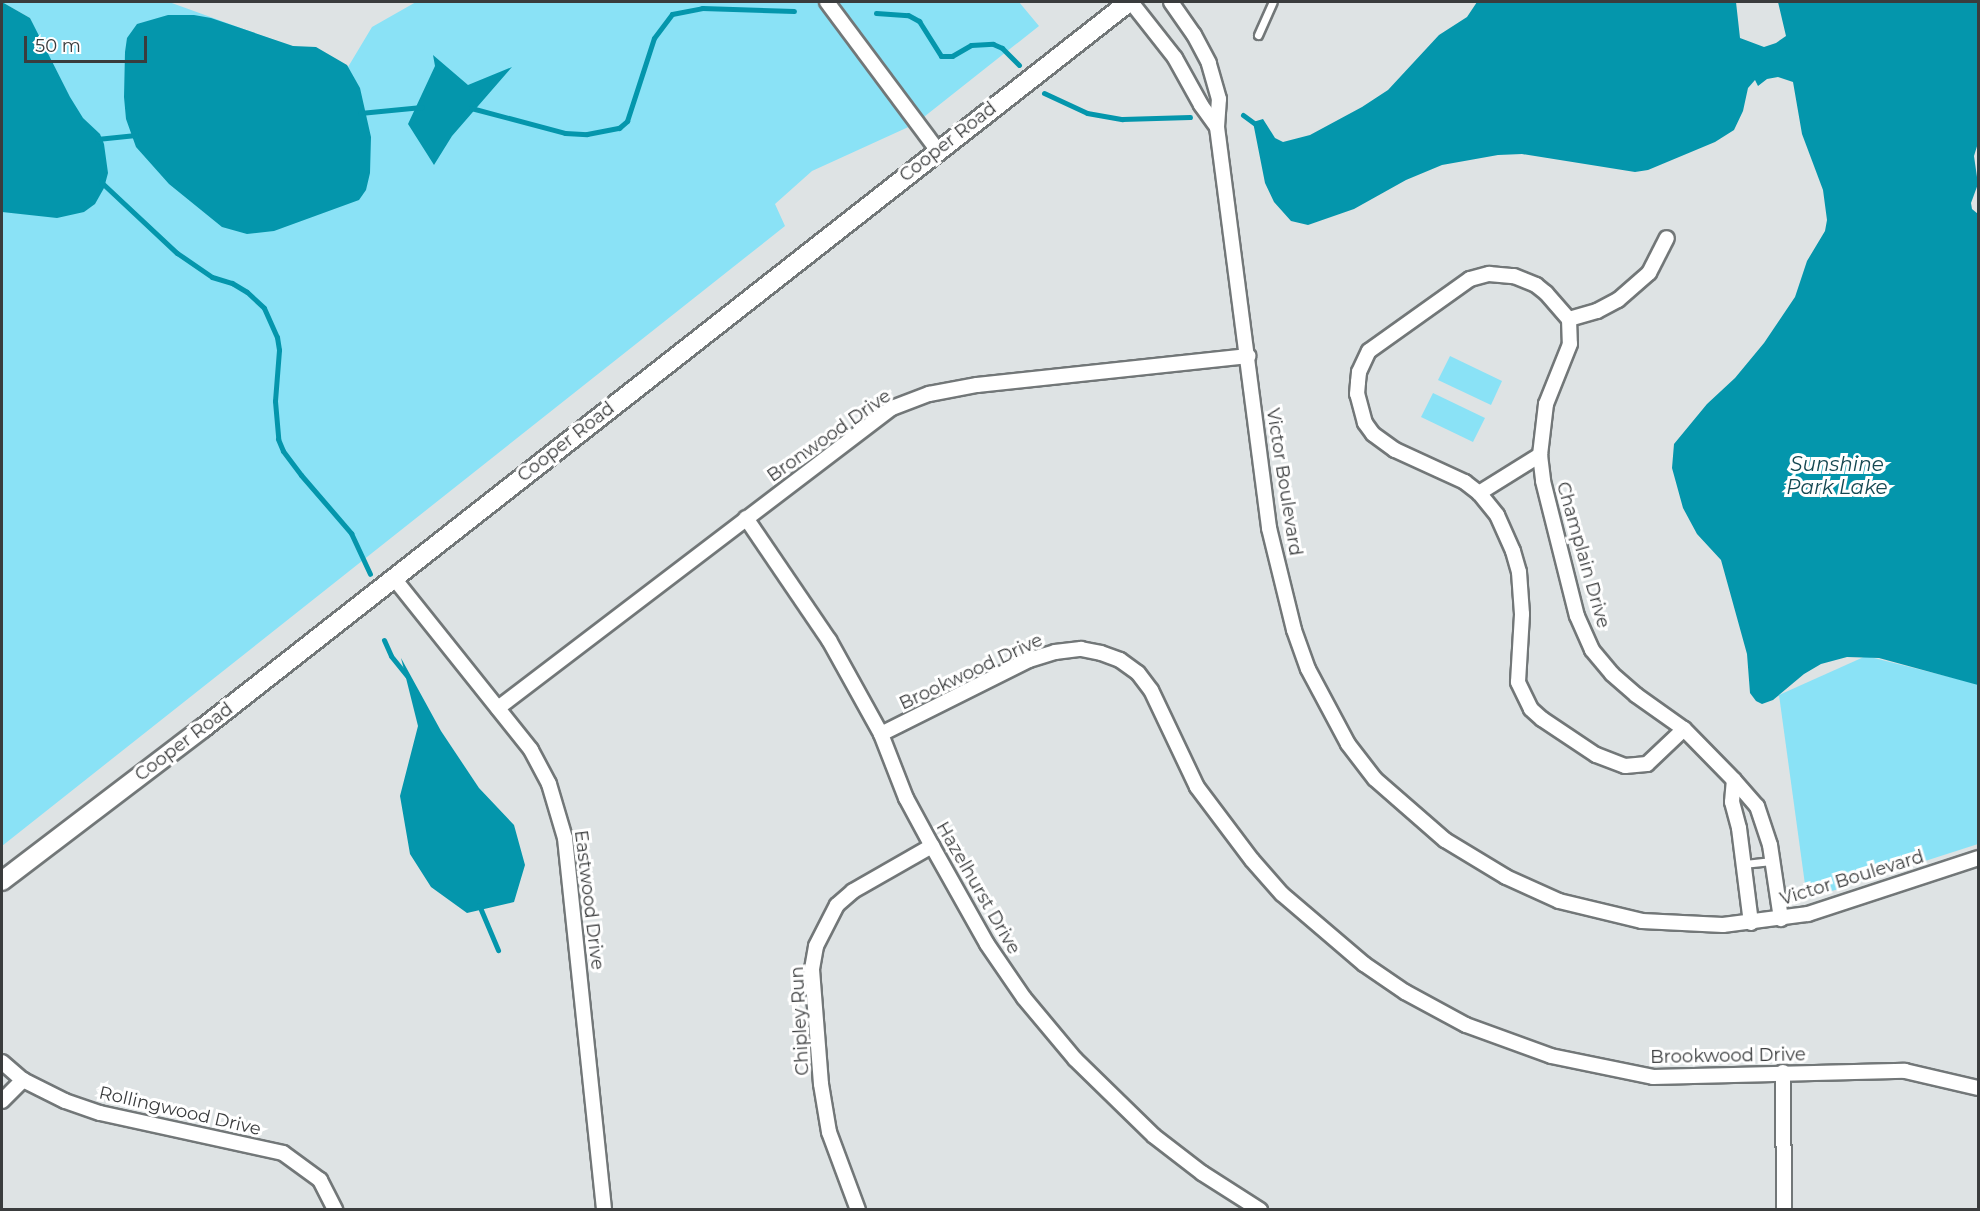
<!DOCTYPE html>
<style>
body{margin:0}
#map{position:relative;width:1980px;height:1211px;overflow:hidden;background:#dee3e4;font-family:Montserrat,sans-serif}
div>[style]{position:absolute}
.green>*{inset:0;background:#8ae2f6}
.water>*{inset:0;background:#0496ac}
.stream>*{height:5px;margin:-2.5px;padding:0 2.5px;transform-origin:2.5px;border-radius:2.5px;background:#0496ac}
.roads{filter:drop-shadow(2px 0 #727778) drop-shadow(-2px 0 #727778) drop-shadow(0 2px #727778) drop-shadow(0 -2px #727778)}
.lane>*{height:7px;margin:-3.5px;padding:0 3.5px;transform-origin:3.5px;border-radius:3.5px;background:#fff}
.street>*{height:14px;margin:-7px;padding:0 7px;transform-origin:7px;border-radius:7px;background:#fff}
.secondary>*{height:18px;margin:-9px;padding:0 9px;transform-origin:9px;border-radius:9px;background:#fff}
span{translate:-50% -50%;white-space:nowrap;text-align:center;line-height:1.15;-webkit-text-stroke:6px #fff;paint-order:stroke}
.street-label{font-size:18px;color:#3a3c3d}
.water-label{font-size:20px;color:#144751;font-style:italic}
.frame{position:absolute;inset:0;border:3px solid #3a3c3d;pointer-events:none}
.scale{position:absolute;left:24px;top:36px;width:123px;height:27px;box-sizing:border-box;border:3px solid #3a3c3d;border-top:0;padding-left:8px;font-size:18px;line-height:21px;white-space:nowrap;color:#3a3c3d;-webkit-text-stroke:4px #fff;paint-order:stroke}
</style>
<div id="map">
<div class="green">
<div style="clip-path:polygon(2px 2px,169px 2px,348px 67px,372px 27px,416px 2px,1019px 2px,1039px 26px,915px 124px,812px 171px,775px 204px,785px 226px,2px 846px,2px 206px,104px 188px,30px 18px)"></div>
<div style="clip-path:polygon(1450px 356px,1502px 381px,1491px 405px,1438px 380px)"></div>
<div style="clip-path:polygon(1433px 393px,1485px 418px,1473px 442px,1421px 417px)"></div>
<div style="clip-path:polygon(1866px 656px,1978px 684px,1978px 844px,1807px 899px,1779px 695px)"></div>
</div>
<div class="water">
<div style="clip-path:polygon(2px 2px,30px 18px,70px 97px,83px 118px,100px 134px,104px 144px,108px 173px,104px 188px,95px 204px,84px 212px,57px 218px,2px 212px)"></div>
<div style="clip-path:polygon(1477px 2px,1736px 2px,1740px 38px,1764px 47px,1776px 43px,1786px 36px,1778px 2px,1978px 2px,1978px 143px,1974px 156px,1978px 184px,1971px 203px,1972px 209px,1978px 214px,1978px 685px,1879px 658px,1847px 657px,1821px 664px,1804px 674px,1773px 700px,1762px 704px,1756px 701px,1750px 693px,1747px 654px,1721px 560px,1697px 534px,1683px 508px,1672px 468px,1674px 444px,1707px 404px,1735px 378px,1764px 343px,1795px 297px,1807px 261px,1825px 231px,1827px 220px,1823px 190px,1802px 134px,1793px 82px,1778px 77px,1767px 79px,1758px 86px,1755px 80px,1748px 88px,1743px 111px,1734px 130px,1715px 142px,1648px 170px,1635px 172px,1522px 154px,1498px 155px,1442px 165px,1406px 180px,1354px 209px,1308px 225px,1291px 221px,1274px 202px,1265px 183px,1253px 122px,1263px 119px,1275px 138px,1283px 142px,1310px 135px,1362px 107px,1388px 90px,1439px 35px,1467px 17px)"></div>
<div style="clip-path:polygon(168px 15px,194px 15px,211px 18px,293px 46px,316px 47px,347px 65px,360px 88px,371px 137px,370px 173px,366px 190px,359px 200px,274px 231px,247px 234px,222px 227px,169px 184px,136px 147px,126px 119px,124px 97px,125px 52px,127px 38px,137px 24px)"></div>
<div style="clip-path:polygon(433px 55px,468px 85px,512px 67px,452px 136px,434px 165px,408px 124px,435px 66px)"></div>
<div style="clip-path:polygon(401px 658px,441px 731px,479px 788px,514px 825px,525px 865px,514px 902px,467px 913px,431px 887px,410px 854px,400px 796px,418px 726px)"></div>
</div>
<div class="stream">
<div style="left:876px;top:13px;width:32px;rotate:4deg"></div>
<div style="left:908px;top:15px;width:13px;rotate:29deg"></div>
<div style="left:919px;top:21px;width:41px;rotate:57.8deg"></div>
<div style="left:941px;top:56px;width:11px"></div>
<div style="left:952px;top:56px;width:22px;rotate:-30deg"></div>
<div style="left:971px;top:45px;width:22px;rotate:-3deg"></div>
<div style="left:993px;top:44px;width:10px;rotate:24deg"></div>
<div style="left:1002px;top:48px;width:24px;rotate:45deg"></div>
<div style="left:1044px;top:93px;width:47px;rotate:24.9deg"></div>
<div style="left:1087px;top:113px;width:36px;rotate:10deg"></div>
<div style="left:1122px;top:119px;width:68px;rotate:-1.7deg"></div>
<div style="left:471px;top:108px;width:97px;rotate:14.9deg"></div>
<div style="left:565px;top:133px;width:22px;rotate:3deg"></div>
<div style="left:587px;top:134px;width:33px;rotate:-11deg"></div>
<div style="left:619px;top:128px;width:11px;rotate:-41deg"></div>
<div style="left:627px;top:121px;width:87px;rotate:-72deg"></div>
<div style="left:654px;top:38px;width:30px;rotate:-53deg"></div>
<div style="left:672px;top:14px;width:31px;rotate:-11deg"></div>
<div style="left:702px;top:8px;width:92px;rotate:1.9deg"></div>
<div style="left:360px;top:113px;width:62px;rotate:-5.5deg"></div>
<div style="left:1243px;top:115px;width:19px;rotate:36deg"></div>
<div style="left:97px;top:139px;width:39px;rotate:-6deg"></div>
<div style="left:101px;top:182px;width:104px;rotate:43.1deg"></div>
<div style="left:177px;top:253px;width:42px;rotate:34.4deg"></div>
<div style="left:212px;top:277px;width:21px;rotate:17deg"></div>
<div style="left:232px;top:283px;width:17px;rotate:31deg"></div>
<div style="left:247px;top:292px;width:23px;rotate:43deg"></div>
<div style="left:264px;top:308px;width:32px;rotate:66deg"></div>
<div style="left:277px;top:337px;width:13px;rotate:81deg"></div>
<div style="left:279px;top:350px;width:51px;rotate:94.5deg"></div>
<div style="left:275px;top:401px;width:38px;rotate:85deg"></div>
<div style="left:278px;top:439px;width:13px;rotate:67deg"></div>
<div style="left:283px;top:451px;width:30px;rotate:53deg"></div>
<div style="left:301px;top:475px;width:77px;rotate:49.2deg"></div>
<div style="left:351px;top:533px;width:45px;rotate:65.1deg"></div>
<div style="left:384px;top:640px;width:17px;rotate:66deg"></div>
<div style="left:391px;top:656px;width:26px;rotate:51deg"></div>
<div style="left:479px;top:905px;width:49px;rotate:67.1deg"></div>
</div>
<div class="roads">
<div class="lane">
<div style="left:1258px;top:35px;width:36px;rotate:-66deg"></div>
<div style="left:1744px;top:864px;width:29px;rotate:-6deg"></div>
</div>
<div class="street">
<div style="left:827px;top:2px;width:186px;rotate:53.3deg"></div>
<div style="left:1131px;top:2px;width:71px;rotate:51.8deg"></div>
<div style="left:1175px;top:58px;width:54px;rotate:61deg"></div>
<div style="left:1201px;top:105px;width:27px;rotate:54deg"></div>
<div style="left:1217px;top:127px;width:28px;rotate:-86deg"></div>
<div style="left:1219px;top:99px;width:37px;rotate:-106deg"></div>
<div style="left:1209px;top:63px;width:32px;rotate:-118deg"></div>
<div style="left:1194px;top:35px;width:40px;rotate:-124.9deg"></div>
<div style="left:1217px;top:127px;width:404px;rotate:82.6deg"></div>
<div style="left:1269px;top:528px;width:105px;rotate:76.2deg"></div>
<div style="left:1294px;top:630px;width:41px;rotate:70.3deg"></div>
<div style="left:1308px;top:669px;width:85px;rotate:61.9deg"></div>
<div style="left:1348px;top:744px;width:44px;rotate:52.4deg"></div>
<div style="left:1375px;top:779px;width:93px;rotate:41.1deg"></div>
<div style="left:1445px;top:840px;width:71px;rotate:31.2deg"></div>
<div style="left:1506px;top:877px;width:58px;rotate:24.4deg"></div>
<div style="left:1559px;top:901px;width:85px;rotate:13.5deg"></div>
<div style="left:1642px;top:921px;width:81px;rotate:2.8deg"></div>
<div style="left:1723px;top:925px;width:86px;rotate:-7.4deg"></div>
<div style="left:1808px;top:914px;width:179px;rotate:-18.2deg"></div>
<div style="left:1569px;top:319px;width:29px;rotate:-16deg"></div>
<div style="left:1597px;top:311px;width:24px;rotate:-28deg"></div>
<div style="left:1618px;top:300px;width:41px;rotate:-41.1deg"></div>
<div style="left:1649px;top:273px;width:39px;rotate:-63deg"></div>
<div style="left:1479px;top:493px;width:72px;rotate:-31.9deg"></div>
<div style="left:746px;top:518px;width:148px;rotate:55.8deg"></div>
<div style="left:829px;top:640px;width:107px;rotate:61deg"></div>
<div style="left:881px;top:734px;width:69px;rotate:68.7deg"></div>
<div style="left:906px;top:798px;width:55px;rotate:61.6deg"></div>
<div style="left:932px;top:846px;width:112px;rotate:60.7deg"></div>
<div style="left:987px;top:944px;width:65px;rotate:55.6deg"></div>
<div style="left:1024px;top:998px;width:80px;rotate:50.1deg"></div>
<div style="left:1075px;top:1059px;width:110px;rotate:44.3deg"></div>
<div style="left:1154px;top:1136px;width:61px;rotate:37.6deg"></div>
<div style="left:1202px;top:1173px;width:69px;rotate:32.5deg"></div>
<div style="left:393px;top:577px;width:221px;rotate:51.4deg"></div>
<div style="left:531px;top:750px;width:38px;rotate:62deg"></div>
<div style="left:549px;top:784px;width:56px;rotate:73.5deg"></div>
<div style="left:565px;top:838px;width:374px;rotate:84deg"></div>
<div style="left:498px;top:708px;width:495px;rotate:-37.3deg"></div>
<div style="left:892px;top:408px;width:40px;rotate:-21deg"></div>
<div style="left:929px;top:394px;width:49px;rotate:-10.6deg"></div>
<div style="left:977px;top:385px;width:273px;rotate:-6.1deg"></div>
<div style="left:1684px;top:729px;width:51px;rotate:136.6deg"></div>
<div style="left:1647px;top:764px;width:22px;rotate:175deg"></div>
<div style="left:1625px;top:766px;width:31px;rotate:-159deg"></div>
<div style="left:1596px;top:755px;width:65px;rotate:-146.3deg"></div>
<div style="left:1542px;top:719px;width:15px;rotate:-138deg"></div>
<div style="left:1531px;top:709px;width:30px;rotate:-116deg"></div>
<div style="left:1518px;top:682px;width:68px;rotate:-86.6deg"></div>
<div style="left:1522px;top:614px;width:42px;rotate:-94.1deg"></div>
<div style="left:1519px;top:572px;width:22px;rotate:-106deg"></div>
<div style="left:1513px;top:551px;width:39px;rotate:-114deg"></div>
<div style="left:1497px;top:515px;width:28px;rotate:-129deg"></div>
<div style="left:1479px;top:493px;width:18px;rotate:-142deg"></div>
<div style="left:1465px;top:482px;width:77px;rotate:-155.4deg"></div>
<div style="left:1395px;top:450px;width:27px;rotate:-144deg"></div>
<div style="left:1373px;top:434px;width:14px;rotate:-126deg"></div>
<div style="left:1365px;top:423px;width:30px;rotate:-105deg"></div>
<div style="left:1357px;top:394px;width:12px;rotate:-85deg"></div>
<div style="left:1358px;top:382px;width:10px;rotate:-84deg"></div>
<div style="left:1359px;top:372px;width:23px;rotate:-65deg"></div>
<div style="left:1369px;top:351px;width:124px;rotate:-35.5deg"></div>
<div style="left:1470px;top:279px;width:20px;rotate:-15deg"></div>
<div style="left:1489px;top:274px;width:25px;rotate:5deg"></div>
<div style="left:1514px;top:276px;width:24px;rotate:22deg"></div>
<div style="left:1536px;top:285px;width:13px;rotate:39deg"></div>
<div style="left:1546px;top:293px;width:35px;rotate:49deg"></div>
<div style="left:1569px;top:319px;width:25px;rotate:88deg"></div>
<div style="left:1570px;top:344px;width:65px;rotate:111.8deg"></div>
<div style="left:1546px;top:404px;width:51px;rotate:96.7deg"></div>
<div style="left:1540px;top:455px;width:26px;rotate:83deg"></div>
<div style="left:1543px;top:481px;width:139px;rotate:75.9deg"></div>
<div style="left:1577px;top:616px;width:37px;rotate:66deg"></div>
<div style="left:1592px;top:650px;width:31px;rotate:50deg"></div>
<div style="left:1612px;top:674px;width:32px;rotate:41deg"></div>
<div style="left:1636px;top:695px;width:59px;rotate:35.3deg"></div>
<div style="left:1684px;top:729px;width:71px;rotate:45.6deg"></div>
<div style="left:881px;top:734px;width:165px;rotate:-26.6deg"></div>
<div style="left:1029px;top:660px;width:27px;rotate:-17deg"></div>
<div style="left:1055px;top:652px;width:26px;rotate:-7deg"></div>
<div style="left:1081px;top:649px;width:20px;rotate:11deg"></div>
<div style="left:1101px;top:653px;width:20px;rotate:20deg"></div>
<div style="left:1120px;top:660px;width:22px;rotate:36deg"></div>
<div style="left:1138px;top:673px;width:21px;rotate:53deg"></div>
<div style="left:1151px;top:690px;width:107px;rotate:64.6deg"></div>
<div style="left:1197px;top:787px;width:91px;rotate:53deg"></div>
<div style="left:1252px;top:860px;width:45px;rotate:48.6deg"></div>
<div style="left:1282px;top:894px;width:108px;rotate:40.5deg"></div>
<div style="left:1364px;top:964px;width:50px;rotate:34.3deg"></div>
<div style="left:1405px;top:992px;width:69px;rotate:28.4deg"></div>
<div style="left:1466px;top:1025px;width:90px;rotate:20deg"></div>
<div style="left:1551px;top:1056px;width:104px;rotate:11.6deg"></div>
<div style="left:1653px;top:1077px;width:252px;rotate:-1.4deg"></div>
<div style="left:1905px;top:1071px;width:75px;rotate:13.1deg"></div>
<div style="left:1751px;top:923px;width:96px;rotate:-97.2deg"></div>
<div style="left:1739px;top:828px;width:27px;rotate:-105deg"></div>
<div style="left:1732px;top:802px;width:22px;rotate:-85deg"></div>
<div style="left:1734px;top:780px;width:35px;rotate:49deg"></div>
<div style="left:1757px;top:806px;width:41px;rotate:71.6deg"></div>
<div style="left:1770px;top:845px;width:75px;rotate:81.5deg"></div>
<div style="left:2px;top:1062px;width:28px;rotate:41deg"></div>
<div style="left:23px;top:1080px;width:47px;rotate:26.6deg"></div>
<div style="left:65px;top:1101px;width:37px;rotate:19deg"></div>
<div style="left:100px;top:1113px;width:187px;rotate:12.3deg"></div>
<div style="left:283px;top:1153px;width:46px;rotate:36.1deg"></div>
<div style="left:320px;top:1180px;width:34px;rotate:63deg"></div>
<div style="left:1783px;top:1072px;width:138px;rotate:89.6deg"></div>
<div style="left:2px;top:1101px;width:30px;rotate:-45deg"></div>
<div style="left:858px;top:1210px;width:83px;rotate:-110.4deg"></div>
<div style="left:829px;top:1132px;width:49px;rotate:-99.5deg"></div>
<div style="left:821px;top:1084px;width:115px;rotate:-94.5deg"></div>
<div style="left:812px;top:969px;width:23px;rotate:-80deg"></div>
<div style="left:816px;top:946px;width:46px;rotate:-62.9deg"></div>
<div style="left:837px;top:905px;width:21px;rotate:-41deg"></div>
<div style="left:853px;top:891px;width:91px;rotate:-29.7deg"></div>
</div>
<div class="secondary">
<div style="left:2px;top:881px;width:253px;rotate:-37.3deg"></div>
<div style="left:203px;top:728px;width:1177px;rotate:-38.1deg"></div>
</div>
</div>
<div class="street-label">
<span style="left:948px;top:142px;rotate:-38deg">Cooper Road</span>
<span style="left:829px;top:436px;rotate:-35deg">Bronwood Drive</span>
<span style="left:566px;top:442px;rotate:-38deg">Cooper Road</span>
<span style="left:1284px;top:482px;rotate:81deg">Victor Boulevard</span>
<span style="left:1583px;top:555px;rotate:74deg">Champlain Drive</span>
<span style="left:971px;top:672px;rotate:-25deg">Brookwood Drive</span>
<span style="left:184px;top:742px;rotate:-37deg">Cooper Road</span>
<span style="left:1852px;top:878px;rotate:-17deg">Victor Boulevard</span>
<span style="left:978px;top:888px;rotate:60deg">Hazelhurst Drive</span>
<span style="left:589px;top:900px;rotate:83deg">Eastwood Drive</span>
<span style="left:800px;top:1021px;rotate:-93deg">Chipley Run</span>
<span style="left:1728px;top:1056px;rotate:-1deg">Brookwood Drive</span>
<span style="left:180px;top:1111px;rotate:13deg">Rollingwood Drive</span>
</div>
<div class="water-label">
<span style="left:1837px;top:476px">Sunshine<br>Park Lake</span>
</div>
<div class="frame"></div>
<div class="scale">50 m</div>
</div>
